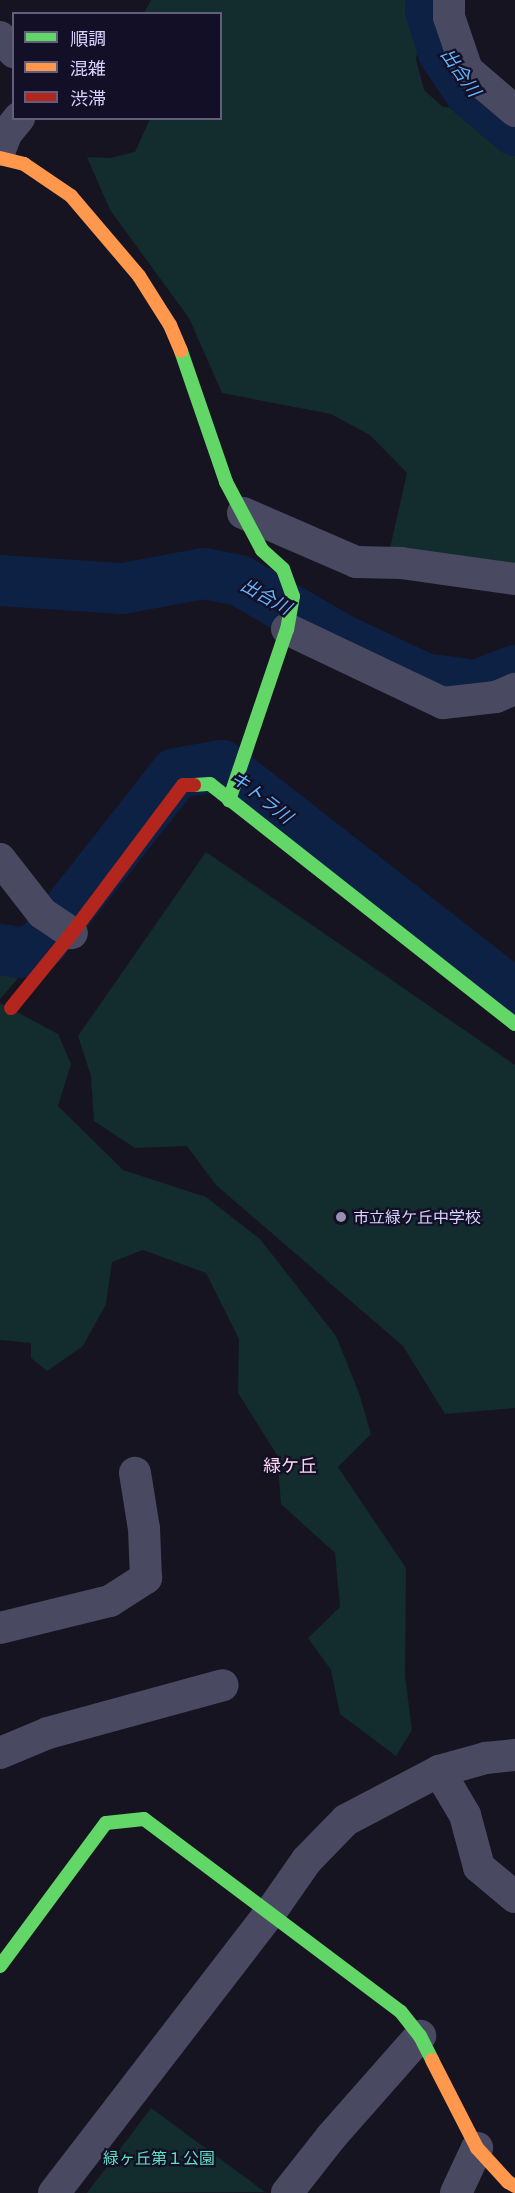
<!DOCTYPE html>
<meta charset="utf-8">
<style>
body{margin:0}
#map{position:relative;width:515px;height:2193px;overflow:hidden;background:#161421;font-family:"Open Sans","Noto Sans JP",sans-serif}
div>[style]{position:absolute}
.green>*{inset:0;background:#132c2d}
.river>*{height:51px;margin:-25.5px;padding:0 25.5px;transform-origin:25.5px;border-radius:25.5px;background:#0d2144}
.street>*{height:32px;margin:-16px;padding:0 16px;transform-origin:16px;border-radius:16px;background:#4a4962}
.fast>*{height:14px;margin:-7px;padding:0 7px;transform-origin:7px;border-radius:7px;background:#63d668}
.slow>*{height:14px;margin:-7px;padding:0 7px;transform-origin:7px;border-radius:7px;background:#ff974d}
.jam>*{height:14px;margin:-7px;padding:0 7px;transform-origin:7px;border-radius:7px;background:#b3261e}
.dots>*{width:16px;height:16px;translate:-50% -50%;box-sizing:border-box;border:3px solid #130f26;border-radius:50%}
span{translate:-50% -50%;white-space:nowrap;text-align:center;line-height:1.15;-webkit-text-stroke:4.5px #130f26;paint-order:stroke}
.poi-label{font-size:16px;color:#d9d4ff}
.left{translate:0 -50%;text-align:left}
.park-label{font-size:16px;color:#5fe0c0}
.water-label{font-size:18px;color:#62b6ff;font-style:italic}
.neighbourhood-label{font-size:18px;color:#ffd6f0}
.legend{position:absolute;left:12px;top:12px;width:210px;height:108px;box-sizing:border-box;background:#130f26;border:2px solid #625e7d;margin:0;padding:8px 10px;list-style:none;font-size:18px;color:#d9d4ff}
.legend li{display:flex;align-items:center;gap:12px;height:30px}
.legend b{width:30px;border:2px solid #625e7d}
</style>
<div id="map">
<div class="green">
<div style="clip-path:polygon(151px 0,424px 0,424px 20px,416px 59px,424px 90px,443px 107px,475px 108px,515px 143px,515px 568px,390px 548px,407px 473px,370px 435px,331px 414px,222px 393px,189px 318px,110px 210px,87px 157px,110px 158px,135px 152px,150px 119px,220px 118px,220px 14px,144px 13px)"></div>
<div style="clip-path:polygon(206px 852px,515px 1065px,515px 1408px,445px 1414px,403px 1346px,216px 1185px,187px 1146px,135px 1148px,94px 1121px,91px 1076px,78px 1036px)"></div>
<div style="clip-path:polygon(0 964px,22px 974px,0 999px)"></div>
<div style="clip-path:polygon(0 1003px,58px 1034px,71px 1064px,58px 1106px,123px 1170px,206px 1197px,260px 1239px,336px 1336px,359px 1393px,371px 1434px,338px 1467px,406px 1568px,405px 1676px,412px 1730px,396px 1756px,340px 1714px,331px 1670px,308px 1638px,340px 1607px,335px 1553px,281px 1504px,277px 1455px,238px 1393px,239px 1339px,206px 1273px,143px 1250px,112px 1262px,106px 1304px,83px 1346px,47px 1371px,31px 1358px,31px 1343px,0 1340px)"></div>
<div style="clip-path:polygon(151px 2108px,265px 2192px,87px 2193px)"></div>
</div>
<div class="river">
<div style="left:431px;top:0;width:9px;rotate:96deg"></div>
<div style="left:430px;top:9px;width:45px;rotate:73.2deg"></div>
<div style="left:443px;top:52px;width:48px;rotate:56deg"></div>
<div style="left:470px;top:92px;width:59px;rotate:40.2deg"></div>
<div style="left:0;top:580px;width:122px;rotate:3.8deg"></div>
<div style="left:122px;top:588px;width:82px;rotate:-10.5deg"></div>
<div style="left:203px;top:573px;width:37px;rotate:11deg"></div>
<div style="left:239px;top:580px;width:118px;rotate:30deg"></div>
<div style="left:341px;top:639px;width:92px;rotate:25.2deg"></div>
<div style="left:424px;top:678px;width:51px;rotate:7.8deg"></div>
<div style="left:475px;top:685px;width:43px;rotate:-20.6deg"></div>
<div style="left:0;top:949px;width:18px;rotate:9deg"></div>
<div style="left:18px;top:952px;width:14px;rotate:-8deg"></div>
<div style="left:32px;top:950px;width:14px;rotate:-39deg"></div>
<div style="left:43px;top:941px;width:214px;rotate:-51.8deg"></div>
<div style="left:175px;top:773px;width:47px;rotate:-9.9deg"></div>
<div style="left:221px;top:765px;width:373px;rotate:38deg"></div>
</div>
<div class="street">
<div style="left:449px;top:0;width:17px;rotate:90deg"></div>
<div style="left:449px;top:17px;width:56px;rotate:71.2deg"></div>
<div style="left:467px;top:70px;width:63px;rotate:40.5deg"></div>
<div style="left:0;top:37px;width:21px;rotate:47deg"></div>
<div style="left:0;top:150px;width:17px;rotate:-69deg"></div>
<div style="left:6px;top:134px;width:21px;rotate:-51deg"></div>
<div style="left:243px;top:513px;width:123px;rotate:23.4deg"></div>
<div style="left:356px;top:562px;width:45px;rotate:1.3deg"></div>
<div style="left:401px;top:563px;width:115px;rotate:8deg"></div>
<div style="left:287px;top:629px;width:173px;rotate:25.4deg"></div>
<div style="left:443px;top:703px;width:53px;rotate:-6.5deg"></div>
<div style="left:496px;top:697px;width:21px;rotate:-23deg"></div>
<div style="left:0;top:859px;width:68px;rotate:52.1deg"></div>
<div style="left:42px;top:913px;width:36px;rotate:34deg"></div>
<div style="left:0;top:1628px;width:113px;rotate:-13.8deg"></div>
<div style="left:110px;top:1601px;width:43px;rotate:-32.6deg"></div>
<div style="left:146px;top:1578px;width:49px;rotate:-92.3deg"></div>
<div style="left:144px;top:1529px;width:57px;rotate:-99.1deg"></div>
<div style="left:0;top:1753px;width:52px;rotate:-22.6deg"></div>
<div style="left:48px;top:1733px;width:181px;rotate:-15.3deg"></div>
<div style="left:439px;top:1771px;width:51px;rotate:59.4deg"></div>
<div style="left:465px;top:1815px;width:54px;rotate:74.9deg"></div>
<div style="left:479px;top:1867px;width:47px;rotate:39.8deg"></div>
<div style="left:54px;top:2193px;width:354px;rotate:-52.4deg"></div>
<div style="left:270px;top:1913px;width:65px;rotate:-55.1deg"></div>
<div style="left:307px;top:1860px;width:56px;rotate:-45.7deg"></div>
<div style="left:346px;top:1820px;width:105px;rotate:-27.8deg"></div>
<div style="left:439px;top:1771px;width:49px;rotate:-15.5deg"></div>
<div style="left:486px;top:1758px;width:29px;rotate:-6deg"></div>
<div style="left:287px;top:2193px;width:71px;rotate:-51.8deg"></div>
<div style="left:331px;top:2137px;width:135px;rotate:-48.6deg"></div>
<div style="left:456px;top:2193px;width:50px;rotate:-65deg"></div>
</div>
<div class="fast">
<div style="left:181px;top:351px;width:139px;rotate:71deg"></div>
<div style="left:226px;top:482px;width:77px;rotate:62.1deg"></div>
<div style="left:262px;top:550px;width:28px;rotate:42deg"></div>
<div style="left:283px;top:569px;width:29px;rotate:70deg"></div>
<div style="left:293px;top:596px;width:34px;rotate:100deg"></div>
<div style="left:287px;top:629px;width:181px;rotate:108.7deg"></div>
<div style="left:194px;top:785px;width:16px;rotate:-4deg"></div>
<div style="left:210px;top:784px;width:388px;rotate:38.2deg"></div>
<div style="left:0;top:1966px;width:178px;rotate:-53.5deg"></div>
<div style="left:106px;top:1823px;width:38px;rotate:-6deg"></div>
<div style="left:144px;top:1819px;width:321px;rotate:36.9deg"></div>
<div style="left:401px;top:2012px;width:31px;rotate:52deg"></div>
<div style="left:420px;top:2036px;width:27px;rotate:63deg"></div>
</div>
<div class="slow">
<div style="left:0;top:158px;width:25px;rotate:14deg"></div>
<div style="left:24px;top:164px;width:57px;rotate:34.2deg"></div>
<div style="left:71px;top:196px;width:105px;rotate:49.6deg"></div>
<div style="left:139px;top:276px;width:58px;rotate:57.7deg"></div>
<div style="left:170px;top:325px;width:28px;rotate:67deg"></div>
<div style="left:432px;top:2060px;width:99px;rotate:62.9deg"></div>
<div style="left:477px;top:2148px;width:46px;rotate:47.6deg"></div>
<div style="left:508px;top:2182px;width:8px;rotate:30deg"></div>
</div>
<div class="jam">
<div style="left:11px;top:1008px;width:97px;rotate:-50.9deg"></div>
<div style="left:72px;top:933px;width:185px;rotate:-53.1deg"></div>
<div style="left:183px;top:785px;width:11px"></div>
</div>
<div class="dots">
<div style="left:341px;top:1217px;background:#9591b1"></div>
</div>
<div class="poi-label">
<span class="left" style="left:353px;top:1217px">市立緑ケ丘中学校</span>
</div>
<div class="park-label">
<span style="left:159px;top:2158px">緑ヶ丘第１公園</span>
</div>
<div class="water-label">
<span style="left:461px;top:72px;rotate:55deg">出合川</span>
<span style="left:266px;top:596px;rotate:29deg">出合川</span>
<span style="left:262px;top:797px;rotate:38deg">キトラ川</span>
</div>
<div class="neighbourhood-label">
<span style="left:290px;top:1465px">緑ケ丘</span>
</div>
<ul class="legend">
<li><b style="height:8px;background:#63d668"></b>順調</li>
<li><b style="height:8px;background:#ff974d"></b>混雑</li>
<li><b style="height:8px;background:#b3261e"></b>渋滞</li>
</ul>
</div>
